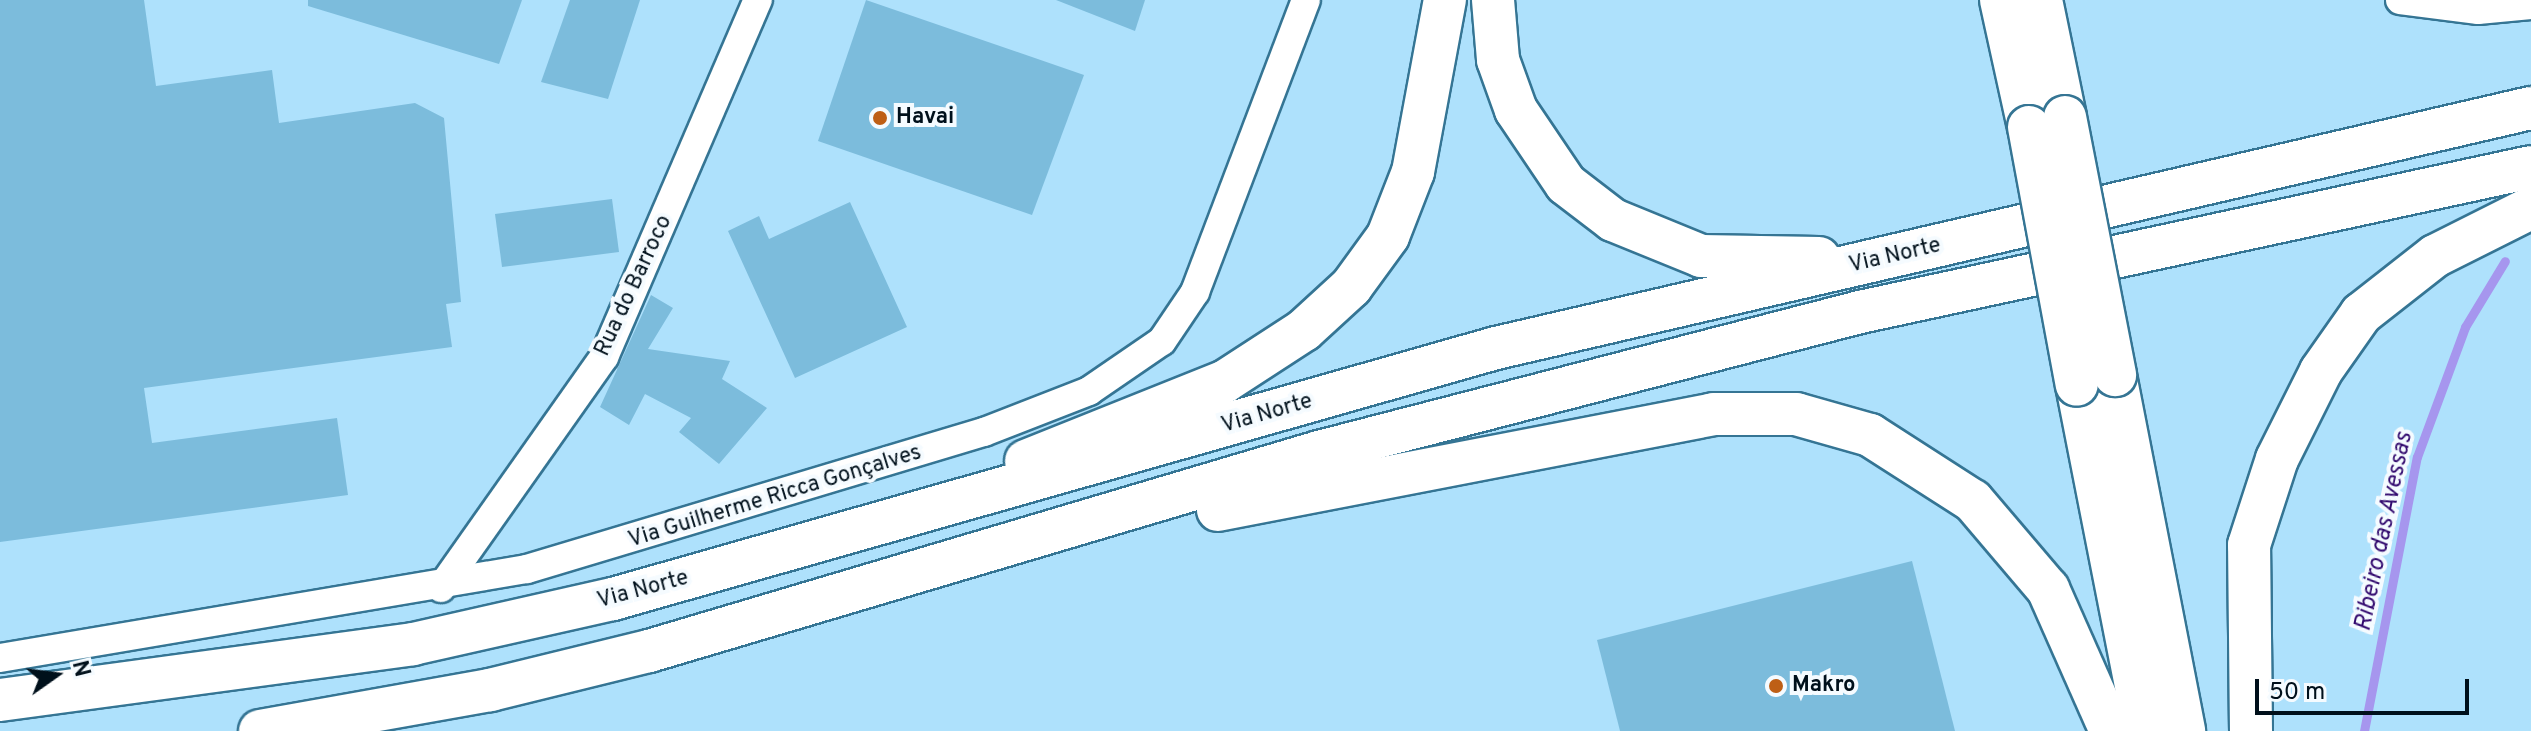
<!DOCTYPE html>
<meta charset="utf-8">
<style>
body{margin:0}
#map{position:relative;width:2531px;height:731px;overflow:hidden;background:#aee1fc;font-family:Overpass,sans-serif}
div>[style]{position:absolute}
.stream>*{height:9px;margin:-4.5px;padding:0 4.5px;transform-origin:4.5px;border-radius:4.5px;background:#a696ee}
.building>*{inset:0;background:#7cbcdc}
.roads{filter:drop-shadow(2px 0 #357594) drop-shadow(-2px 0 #357594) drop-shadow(0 2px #357594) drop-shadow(0 -2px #357594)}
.minor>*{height:28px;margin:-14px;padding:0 14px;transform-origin:14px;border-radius:14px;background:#fff}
.highway>*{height:42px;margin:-21px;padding:0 21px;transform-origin:21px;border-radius:21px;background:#fff}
.bridges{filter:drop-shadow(2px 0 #357594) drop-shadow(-2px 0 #357594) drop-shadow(0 2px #357594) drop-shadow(0 -2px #357594)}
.highway-bridge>*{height:42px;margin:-21px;padding:0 21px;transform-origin:21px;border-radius:21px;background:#fff}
.dots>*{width:22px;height:22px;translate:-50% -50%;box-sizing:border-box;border:4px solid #f5fbff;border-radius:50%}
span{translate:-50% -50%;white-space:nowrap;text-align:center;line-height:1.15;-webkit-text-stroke:8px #f5fbff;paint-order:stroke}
.poi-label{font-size:22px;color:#00101b;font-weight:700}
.left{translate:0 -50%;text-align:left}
.street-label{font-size:22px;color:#00101b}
.water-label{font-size:24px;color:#31096e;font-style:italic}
.north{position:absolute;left:16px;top:635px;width:80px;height:80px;-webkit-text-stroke:6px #f5fbff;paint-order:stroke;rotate:76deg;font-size:22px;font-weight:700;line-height:32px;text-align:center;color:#00101b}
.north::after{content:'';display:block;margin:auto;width:28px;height:36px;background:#00101b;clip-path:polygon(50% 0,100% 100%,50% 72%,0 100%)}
.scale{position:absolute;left:2255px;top:679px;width:214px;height:36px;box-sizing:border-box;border:4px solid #00101b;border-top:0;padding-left:10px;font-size:24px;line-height:28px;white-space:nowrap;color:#00101b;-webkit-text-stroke:6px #f5fbff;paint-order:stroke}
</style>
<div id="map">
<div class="stream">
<div style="left:2364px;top:731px;width:279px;rotate:-79.1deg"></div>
<div style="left:2417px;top:457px;width:139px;rotate:-69.7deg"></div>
<div style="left:2465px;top:327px;width:77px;rotate:-58.8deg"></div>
</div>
<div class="building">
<div style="clip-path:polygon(0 0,144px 0,156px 86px,272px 70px,279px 123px,415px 103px,444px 118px,461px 302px,446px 304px,452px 347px,144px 388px,152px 443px,337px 418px,348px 495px,0 542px)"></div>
<div style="clip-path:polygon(308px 0,522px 0,499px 64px,308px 6px)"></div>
<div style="clip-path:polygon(570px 0,640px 0,608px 99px,541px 82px)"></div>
<div style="clip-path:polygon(866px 0,1084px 75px,1032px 215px,818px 141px)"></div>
<div style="clip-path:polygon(1056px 0,1145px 0,1135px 31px)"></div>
<div style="clip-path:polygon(612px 199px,619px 252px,502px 267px,495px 214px)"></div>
<div style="clip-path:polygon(850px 202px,907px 327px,795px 378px,728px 231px,759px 216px,769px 239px)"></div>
<div style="clip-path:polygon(651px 295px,673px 308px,648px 349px,730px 361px,722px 379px,767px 408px,719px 464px,679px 432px,691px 418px,645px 394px,629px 425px,600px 407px)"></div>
<div style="clip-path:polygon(1912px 561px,1955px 731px,1620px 731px,1597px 640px)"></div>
</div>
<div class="roads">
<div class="minor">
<div style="left:2400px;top:0;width:79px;rotate:7.3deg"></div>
<div style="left:2478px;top:10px;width:53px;rotate:-5.4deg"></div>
<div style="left:441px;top:588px;width:283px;rotate:-54.8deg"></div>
<div style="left:604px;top:357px;width:389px;rotate:-66.7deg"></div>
<div style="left:0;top:658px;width:534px;rotate:-9.59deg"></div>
<div style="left:527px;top:569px;width:477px;rotate:-16.7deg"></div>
<div style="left:984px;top:432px;width:113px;rotate:-21.3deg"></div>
<div style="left:1089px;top:391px;width:88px;rotate:-34.4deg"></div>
<div style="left:1162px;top:341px;width:59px;rotate:-56deg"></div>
<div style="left:1195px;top:292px;width:312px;rotate:-69.2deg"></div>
</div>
<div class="highway">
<div style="left:1493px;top:0;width:60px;rotate:85.2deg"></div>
<div style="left:1498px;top:60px;width:53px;rotate:70.2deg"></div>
<div style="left:1516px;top:110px;width:89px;rotate:56deg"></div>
<div style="left:1566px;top:184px;width:59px;rotate:37.5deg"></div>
<div style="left:1613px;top:220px;width:95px;rotate:22.2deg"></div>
<div style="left:1701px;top:256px;width:118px;rotate:1deg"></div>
<div style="left:2001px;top:0;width:130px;rotate:77.6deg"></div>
<div style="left:2041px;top:0;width:119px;rotate:78.4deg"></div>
<div style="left:2115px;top:375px;width:363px;rotate:79deg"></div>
<div style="left:2077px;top:385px;width:353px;rotate:78.9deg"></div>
<div style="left:1026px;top:461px;width:213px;rotate:-21.8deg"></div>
<div style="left:1224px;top:382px;width:95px;rotate:-33deg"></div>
<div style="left:1304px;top:330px;width:64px;rotate:-42.5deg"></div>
<div style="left:1351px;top:287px;width:63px;rotate:-54deg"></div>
<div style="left:1388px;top:236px;width:69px;rotate:-68.7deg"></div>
<div style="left:1413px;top:172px;width:175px;rotate:-79.5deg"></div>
<div style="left:1218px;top:510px;width:505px;rotate:-10.95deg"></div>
<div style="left:1714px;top:414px;width:82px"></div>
<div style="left:1796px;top:414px;width:77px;rotate:15.8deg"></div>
<div style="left:1870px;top:435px;width:122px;rotate:32.7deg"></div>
<div style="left:1973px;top:501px;width:116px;rotate:49.6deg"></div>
<div style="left:2048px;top:589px;width:155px;rotate:66.1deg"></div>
<div style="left:0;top:700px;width:417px;rotate:-7.7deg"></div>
<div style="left:413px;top:644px;width:205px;rotate:-12.7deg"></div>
<div style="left:613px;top:599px;width:918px;rotate:-15.87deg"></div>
<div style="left:1496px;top:348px;width:1062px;rotate:-13.06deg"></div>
<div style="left:260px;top:731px;width:234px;rotate:-10.1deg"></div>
<div style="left:490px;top:690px;width:164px;rotate:-13.8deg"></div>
<div style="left:649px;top:651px;width:699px;rotate:-16.54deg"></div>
<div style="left:1319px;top:452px;width:559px;rotate:-14.51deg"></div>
<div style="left:1860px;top:312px;width:686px;rotate:-12.19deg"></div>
<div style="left:2251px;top:731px;width:186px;rotate:-90.6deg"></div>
<div style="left:2249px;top:545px;width:90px;rotate:-72deg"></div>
<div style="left:2277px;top:459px;width:98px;rotate:-63.4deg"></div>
<div style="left:2321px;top:371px;width:70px;rotate:-54.9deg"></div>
<div style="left:2361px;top:314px;width:94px;rotate:-38.1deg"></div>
<div style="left:2435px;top:256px;width:107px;rotate:-26.6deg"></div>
</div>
</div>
<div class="bridges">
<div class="highway-bridge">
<div style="left:2065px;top:117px;width:263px;rotate:79deg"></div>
<div style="left:2029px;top:127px;width:262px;rotate:79.5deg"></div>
</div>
</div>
<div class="dots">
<div style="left:880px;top:118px;background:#be5f16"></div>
<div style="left:1776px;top:686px;background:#be5f16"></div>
</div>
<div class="poi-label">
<span class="left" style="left:896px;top:118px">Havai</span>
<span class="left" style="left:1792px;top:686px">Makro</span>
</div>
<div class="street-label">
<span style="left:1895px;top:256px;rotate:-13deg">Via Norte</span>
<span style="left:634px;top:286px;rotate:-65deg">Rua do Barroco</span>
<span style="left:1267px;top:414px;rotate:-16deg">Via Norte</span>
<span style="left:775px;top:497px;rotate:-17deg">Via Guilherme Ricca Gonçalves</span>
<span style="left:643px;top:590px;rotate:-15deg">Via Norte</span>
</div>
<div class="water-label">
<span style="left:2385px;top:532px;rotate:-78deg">Ribeiro das Avessas</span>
</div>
<div class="north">N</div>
<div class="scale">50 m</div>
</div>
